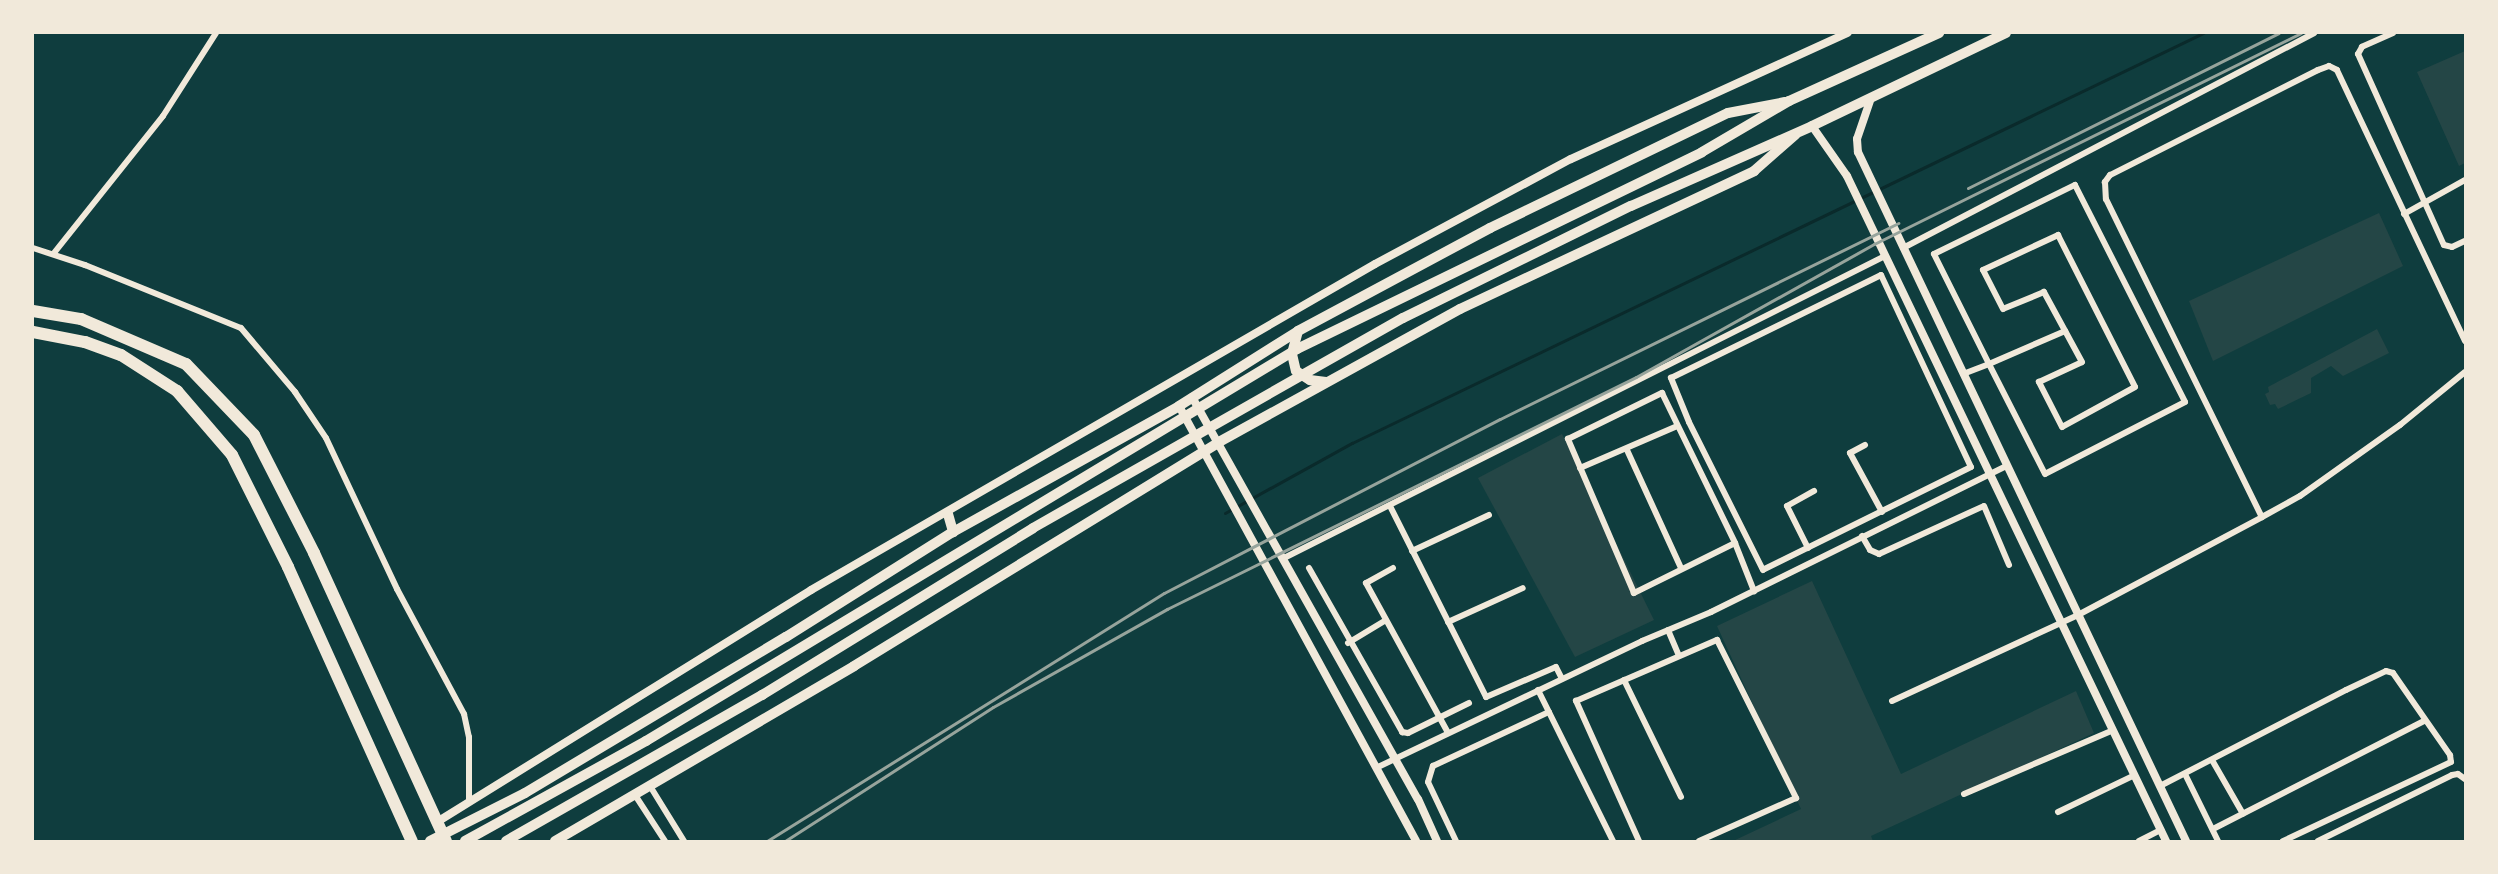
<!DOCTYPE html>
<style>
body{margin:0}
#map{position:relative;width:2498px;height:874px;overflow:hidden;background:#0f3d3e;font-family:Merriweather,serif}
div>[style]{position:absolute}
.green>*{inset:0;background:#244646}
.stream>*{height:3px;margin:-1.5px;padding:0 1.5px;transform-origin:1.5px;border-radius:1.5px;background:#0a2a2b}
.minor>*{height:6px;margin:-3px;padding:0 3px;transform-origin:3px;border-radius:3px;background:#f1e9da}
.tertiary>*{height:8px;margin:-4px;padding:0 4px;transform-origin:4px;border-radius:4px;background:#f1e9da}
.primary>*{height:10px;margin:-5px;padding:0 5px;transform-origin:5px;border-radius:5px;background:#f1e9da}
.trunk>*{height:10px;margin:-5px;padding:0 5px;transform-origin:5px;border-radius:5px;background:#f1e9da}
.motorway>*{height:12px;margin:-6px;padding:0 6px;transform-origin:6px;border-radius:6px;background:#f1e9da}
.rail>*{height:3px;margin:-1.5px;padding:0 1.5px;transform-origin:1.5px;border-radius:1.5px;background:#97a49c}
span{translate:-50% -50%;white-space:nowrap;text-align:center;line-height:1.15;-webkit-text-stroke:4.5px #f1e9da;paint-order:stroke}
.frame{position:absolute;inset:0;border:34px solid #f1e9da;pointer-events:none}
</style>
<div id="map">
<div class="green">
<div style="clip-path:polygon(2465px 51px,2465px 163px,2459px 166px,2417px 72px)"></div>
<div style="clip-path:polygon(2379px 213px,2403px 266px,2213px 361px,2189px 301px)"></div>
<div style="clip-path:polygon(2377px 329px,2389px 353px,2343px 376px,2331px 366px,2311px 378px,2311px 393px,2278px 409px,2275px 404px,2270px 405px,2265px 394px,2269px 392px,2268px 387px)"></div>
<div style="clip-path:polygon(1562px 434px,1654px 620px,1575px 657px,1478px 478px)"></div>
<div style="clip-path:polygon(1812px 581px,1901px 774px,2076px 691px,2094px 733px,1871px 836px,1873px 841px,1733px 841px,1801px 809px,1717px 626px)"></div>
</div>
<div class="stream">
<div style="left:1225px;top:513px;width:145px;rotate:-28.9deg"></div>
<div style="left:1352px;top:443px;width:945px;rotate:-25.72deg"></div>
</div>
<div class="minor">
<div style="left:2393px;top:33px;width:34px;rotate:156deg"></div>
<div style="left:2362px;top:47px;width:8px;rotate:120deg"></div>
<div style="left:2358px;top:54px;width:209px;rotate:65.8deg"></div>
<div style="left:2444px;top:245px;width:8px;rotate:14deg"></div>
<div style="left:2452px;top:247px;width:14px;rotate:-25deg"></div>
<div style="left:2404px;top:214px;width:70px;rotate:-29.1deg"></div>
<div style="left:2058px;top:235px;width:170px;rotate:63.1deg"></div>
<div style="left:2135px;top:387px;width:83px;rotate:151.3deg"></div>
<div style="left:2062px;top:427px;width:51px;rotate:-117.1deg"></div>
<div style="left:2039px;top:382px;width:47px;rotate:-24.9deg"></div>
<div style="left:2082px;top:362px;width:80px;rotate:-118.5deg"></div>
<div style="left:2044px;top:292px;width:44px;rotate:157.5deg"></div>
<div style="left:2003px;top:309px;width:44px;rotate:-117.1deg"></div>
<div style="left:1983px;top:270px;width:83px;rotate:-25deg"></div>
<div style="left:33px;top:248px;width:55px;rotate:18.1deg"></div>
<div style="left:85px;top:265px;width:168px;rotate:22deg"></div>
<div style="left:241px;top:328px;width:84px;rotate:49.8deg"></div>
<div style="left:295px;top:392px;width:55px;rotate:56deg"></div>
<div style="left:326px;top:438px;width:167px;rotate:64.8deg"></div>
<div style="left:397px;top:589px;width:142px;rotate:61.8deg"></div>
<div style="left:464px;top:714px;width:24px;rotate:78deg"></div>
<div style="left:469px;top:737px;width:65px;rotate:90deg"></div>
<div style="left:1903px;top:248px;width:464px;rotate:-27.6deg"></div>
<div style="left:54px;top:253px;width:175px;rotate:-51.5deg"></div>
<div style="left:163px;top:116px;width:98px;rotate:-57.4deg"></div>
<div style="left:1881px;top:275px;width:212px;rotate:64.9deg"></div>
<div style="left:1971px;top:467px;width:232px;rotate:153.7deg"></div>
<div style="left:1763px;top:570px;width:165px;rotate:-116.6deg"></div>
<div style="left:1689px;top:422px;width:48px;rotate:-112.2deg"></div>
<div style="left:1671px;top:378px;width:234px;rotate:-26.1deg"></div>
<div style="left:2465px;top:341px;width:300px;rotate:-115.3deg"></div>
<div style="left:2337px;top:70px;width:9px;rotate:-153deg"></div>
<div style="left:2329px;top:66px;width:12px;rotate:160deg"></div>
<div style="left:2318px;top:70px;width:233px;rotate:153.2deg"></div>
<div style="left:2110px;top:175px;width:9px;rotate:126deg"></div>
<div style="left:2105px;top:182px;width:17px;rotate:87deg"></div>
<div style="left:2106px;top:199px;width:354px;rotate:63.9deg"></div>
<div style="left:2262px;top:517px;width:43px;rotate:-28.9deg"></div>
<div style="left:2300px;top:496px;width:123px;rotate:-35.4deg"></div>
<div style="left:2400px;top:425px;width:84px;rotate:-39.2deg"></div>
<div style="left:1963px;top:374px;width:28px;rotate:-21deg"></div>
<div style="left:1989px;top:364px;width:123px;rotate:-116.6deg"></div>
<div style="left:1934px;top:254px;width:157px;rotate:-26.1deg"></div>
<div style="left:2075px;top:185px;width:243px;rotate:63.1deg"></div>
<div style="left:2185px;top:402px;width:157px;rotate:152.8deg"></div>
<div style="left:2045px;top:474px;width:123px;rotate:-117deg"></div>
<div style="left:1989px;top:364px;width:83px;rotate:-23.5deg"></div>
<div style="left:1865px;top:445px;width:17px;rotate:152deg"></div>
<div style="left:1850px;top:453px;width:67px;rotate:61.5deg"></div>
<div style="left:1627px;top:450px;width:130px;rotate:65.4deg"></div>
<div style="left:1580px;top:468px;width:106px;rotate:-23.4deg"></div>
<div style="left:1390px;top:506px;width:214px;rotate:63.3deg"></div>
<div style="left:1486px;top:697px;width:76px;rotate:-23.2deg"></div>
<div style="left:1556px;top:667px;width:13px;rotate:63deg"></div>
<div style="left:1862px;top:536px;width:16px;rotate:60deg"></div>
<div style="left:1870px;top:550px;width:10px;rotate:24deg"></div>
<div style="left:1879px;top:554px;width:115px;rotate:-24.6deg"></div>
<div style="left:1984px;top:506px;width:64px;rotate:67deg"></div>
<div style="left:1735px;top:543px;width:113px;rotate:153.7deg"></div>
<div style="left:1634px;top:593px;width:168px;rotate:-113.2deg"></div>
<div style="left:1568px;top:439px;width:105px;rotate:-26.1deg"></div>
<div style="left:1662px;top:393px;width:167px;rotate:64deg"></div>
<div style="left:1735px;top:543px;width:52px;rotate:68.4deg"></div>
<div style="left:1808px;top:548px;width:47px;rotate:-116.6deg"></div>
<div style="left:1787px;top:506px;width:31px;rotate:-29deg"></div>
<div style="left:1412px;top:551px;width:85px;rotate:-25.1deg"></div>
<div style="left:1284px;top:558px;width:673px;rotate:-26.68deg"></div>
<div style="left:1309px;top:568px;width:189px;rotate:60.4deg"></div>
<div style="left:1402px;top:732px;width:6px;rotate:9deg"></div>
<div style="left:1408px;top:733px;width:68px;rotate:-26.2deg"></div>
<div style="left:1393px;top:568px;width:31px;rotate:151deg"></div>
<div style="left:1366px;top:583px;width:171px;rotate:61.3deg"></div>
<div style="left:1448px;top:622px;width:82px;rotate:-24.4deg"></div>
<div style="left:1668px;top:630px;width:26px;rotate:67deg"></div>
<div style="left:1348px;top:643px;width:44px;rotate:-31.2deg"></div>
<div style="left:1624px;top:680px;width:130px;rotate:64deg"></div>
<div style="left:1538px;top:690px;width:169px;rotate:63.6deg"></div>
<div style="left:1892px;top:701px;width:205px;rotate:-24.8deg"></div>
<div style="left:2078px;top:615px;width:208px;rotate:-28deg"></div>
<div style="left:2212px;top:760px;width:62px;rotate:60.1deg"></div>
<div style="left:1378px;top:767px;width:293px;rotate:-25.5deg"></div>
<div style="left:1642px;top:641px;width:75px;rotate:-22.8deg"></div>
<div style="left:1711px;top:612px;width:330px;rotate:-26.3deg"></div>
<div style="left:2185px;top:774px;width:75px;rotate:63.8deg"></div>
<div style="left:650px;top:786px;width:65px;rotate:58.3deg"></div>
<div style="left:2160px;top:786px;width:209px;rotate:-27.3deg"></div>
<div style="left:2346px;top:690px;width:44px;rotate:-25.4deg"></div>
<div style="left:2386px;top:671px;width:7px;rotate:16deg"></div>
<div style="left:2393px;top:673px;width:100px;rotate:55.2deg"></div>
<div style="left:2450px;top:755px;width:7px;rotate:82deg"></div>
<div style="left:2451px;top:762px;width:186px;rotate:154.8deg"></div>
<div style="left:1964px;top:794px;width:162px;rotate:-23.2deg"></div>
<div style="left:635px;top:795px;width:55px;rotate:56.9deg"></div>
<div style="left:2058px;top:812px;width:85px;rotate:-25.7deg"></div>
<div style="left:2213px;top:829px;width:237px;rotate:-27.1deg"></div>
<div style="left:1456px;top:841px;width:65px;rotate:-115.4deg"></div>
<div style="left:1428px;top:782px;width:17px;rotate:-73deg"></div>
<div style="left:1433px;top:766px;width:128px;rotate:-25deg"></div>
<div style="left:1639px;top:841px;width:154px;rotate:-114.2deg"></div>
<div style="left:1576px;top:701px;width:154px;rotate:-23.4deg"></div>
<div style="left:1717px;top:640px;width:177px;rotate:63.4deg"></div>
<div style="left:1796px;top:798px;width:106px;rotate:156.1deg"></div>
<div style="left:2139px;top:841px;width:25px;rotate:-27deg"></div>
<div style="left:2318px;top:841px;width:149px;rotate:-26.2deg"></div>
<div style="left:2452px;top:775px;width:6px;rotate:-9deg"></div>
<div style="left:2458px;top:774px;width:9px;rotate:36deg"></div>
</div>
<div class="tertiary">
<div style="left:1871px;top:98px;width:43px;rotate:108.9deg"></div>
<div style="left:1857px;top:139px;width:13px;rotate:86deg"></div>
<div style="left:1858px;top:152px;width:763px;rotate:64.54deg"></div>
<div style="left:1812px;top:126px;width:61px;rotate:55deg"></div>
<div style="left:1847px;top:176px;width:738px;rotate:64.37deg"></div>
<div style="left:1192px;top:397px;width:461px;rotate:60.7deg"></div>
<div style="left:1418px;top:799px;width:46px;rotate:65.7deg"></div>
<div style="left:1179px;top:406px;width:495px;rotate:61.4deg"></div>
<div style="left:437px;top:822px;width:440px;rotate:-31.8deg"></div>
<div style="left:811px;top:590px;width:651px;rotate:-30.03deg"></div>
<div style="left:1375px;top:264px;width:222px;rotate:-28.2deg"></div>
<div style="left:1571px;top:159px;width:304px;rotate:-24.5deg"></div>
</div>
<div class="primary">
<div style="left:1298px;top:331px;width:24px;rotate:105deg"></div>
<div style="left:1292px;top:354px;width:17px;rotate:77deg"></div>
<div style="left:1296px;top:371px;width:17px;rotate:33deg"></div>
<div style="left:1310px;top:380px;width:16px;rotate:7deg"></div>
<div style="left:948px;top:514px;width:19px;rotate:74deg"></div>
<div style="left:430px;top:841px;width:106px;rotate:-26.8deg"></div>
<div style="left:525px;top:793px;width:304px;rotate:-30.9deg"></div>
<div style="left:786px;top:637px;width:197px;rotate:-32.2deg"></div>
<div style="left:953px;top:532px;width:259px;rotate:-29.1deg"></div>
<div style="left:1179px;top:406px;width:141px;rotate:-32.2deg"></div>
<div style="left:1298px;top:331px;width:218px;rotate:-28.2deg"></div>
<div style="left:1490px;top:228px;width:264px;rotate:-25.8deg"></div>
<div style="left:1728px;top:113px;width:58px;rotate:-10.9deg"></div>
<div style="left:555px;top:841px;width:346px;rotate:-30.3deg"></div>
<div style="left:854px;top:666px;width:428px;rotate:-31.5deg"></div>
<div style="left:1219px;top:442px;width:275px;rotate:-28.9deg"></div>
<div style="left:1460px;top:309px;width:325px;rotate:-25.1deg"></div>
<div style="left:1754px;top:171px;width:55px;rotate:-41.3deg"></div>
</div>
<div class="trunk">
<div style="left:465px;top:841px;width:207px;rotate:-28.9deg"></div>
<div style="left:646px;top:741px;width:760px;rotate:-31.05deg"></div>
<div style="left:1297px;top:349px;width:450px;rotate:-25.9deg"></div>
<div style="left:1702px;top:152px;width:101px;rotate:-30.4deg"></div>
<div style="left:1789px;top:101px;width:165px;rotate:-24.4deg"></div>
<div style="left:506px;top:841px;width:295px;rotate:-29.7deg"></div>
<div style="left:762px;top:695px;width:318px;rotate:-31.6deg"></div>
<div style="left:1033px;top:528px;width:425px;rotate:-29.6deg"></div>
<div style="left:1403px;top:318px;width:254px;rotate:-26.2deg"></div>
<div style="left:1631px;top:206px;width:198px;rotate:-23.8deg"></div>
<div style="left:1812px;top:126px;width:215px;rotate:-25.6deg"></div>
</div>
<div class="motorway">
<div style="left:33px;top:311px;width:49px;rotate:9.5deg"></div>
<div style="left:81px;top:319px;width:114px;rotate:23.2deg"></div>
<div style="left:186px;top:364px;width:98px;rotate:46.2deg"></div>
<div style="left:254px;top:435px;width:132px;rotate:63deg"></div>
<div style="left:314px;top:553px;width:317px;rotate:65.4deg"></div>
<div style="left:33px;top:332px;width:53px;rotate:10.9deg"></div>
<div style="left:85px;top:342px;width:38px;rotate:20deg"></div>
<div style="left:121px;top:355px;width:67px;rotate:32.7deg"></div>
<div style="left:177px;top:391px;width:84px;rotate:49.3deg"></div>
<div style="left:232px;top:455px;width:125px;rotate:63.4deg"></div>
<div style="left:288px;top:567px;width:301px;rotate:65.7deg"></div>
</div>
<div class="rail">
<div style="left:1968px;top:188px;width:347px;rotate:-26.5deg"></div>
<div style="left:767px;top:841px;width:468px;rotate:-32deg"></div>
<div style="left:1164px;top:593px;width:378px;rotate:-27.4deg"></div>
<div style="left:1500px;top:419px;width:444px;rotate:-26.2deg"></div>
<div style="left:785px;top:841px;width:247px;rotate:-32.8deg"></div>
<div style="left:993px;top:707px;width:200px;rotate:-29.4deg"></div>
<div style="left:1167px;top:609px;width:523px;rotate:-26.32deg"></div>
<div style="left:1636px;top:377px;width:273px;rotate:-29.2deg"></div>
<div style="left:1874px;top:244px;width:476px;rotate:-26.3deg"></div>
</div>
<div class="frame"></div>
</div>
